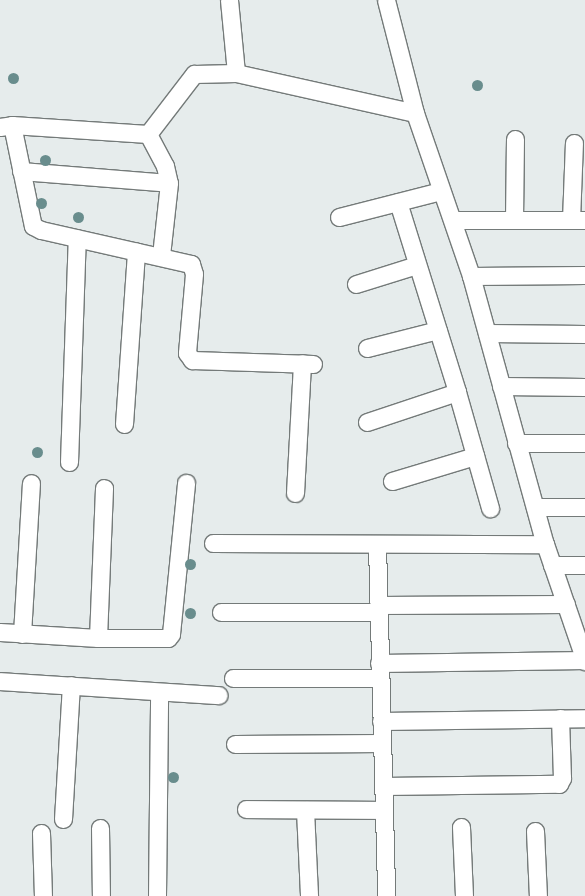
<!DOCTYPE html>
<style>
body{margin:0}
#map{position:relative;width:585px;height:896px;overflow:hidden;background:#e6ecec;font-family:"Source Serif 4",serif}
div>[style]{position:absolute}
.roads{filter:drop-shadow(1px 0 #747a79) drop-shadow(-1px 0 #747a79) drop-shadow(0 1px #747a79) drop-shadow(0 -1px #747a79)}
.minor>*{height:17px;margin:-8.5px;padding:0 8.5px;transform-origin:8.5px;border-radius:8.5px;background:#fff}
.trees>*{width:11px;height:11px;margin:-5.5px;border-radius:50%;background:#698d8d}
span{translate:-50% -50%;white-space:nowrap;text-align:center;line-height:1.15;-webkit-text-stroke:4px #fff;paint-order:stroke}
</style>
<div id="map">
<div class="roads">
<div class="minor">
<div style="left:229px;top:0;width:73px;rotate:84.5deg"></div>
<div style="left:386px;top:0;width:117px;rotate:75.6deg"></div>
<div style="left:415px;top:113px;width:172px;rotate:71deg"></div>
<div style="left:471px;top:276px;width:278px;rotate:74.6deg"></div>
<div style="left:545px;top:544px;width:124px;rotate:71.1deg"></div>
<div style="left:12px;top:125px;width:103px;rotate:78.3deg"></div>
<div style="left:33px;top:226px;width:9px;rotate:27deg"></div>
<div style="left:41px;top:230px;width:154px;rotate:12.8deg"></div>
<div style="left:191px;top:264px;width:10px;rotate:73deg"></div>
<div style="left:194px;top:274px;width:79px;rotate:95.1deg"></div>
<div style="left:187px;top:353px;width:9px;rotate:54deg"></div>
<div style="left:192px;top:360px;width:121px;rotate:1.9deg"></div>
<div style="left:0;top:127px;width:12px;rotate:-9deg"></div>
<div style="left:12px;top:125px;width:136px;rotate:3.8deg"></div>
<div style="left:148px;top:134px;width:76px;rotate:-52.5deg"></div>
<div style="left:194px;top:74px;width:42px;rotate:-1.4deg"></div>
<div style="left:236px;top:73px;width:183px;rotate:12.6deg"></div>
<div style="left:148px;top:134px;width:36px;rotate:62deg"></div>
<div style="left:165px;top:166px;width:17px;rotate:77deg"></div>
<div style="left:169px;top:183px;width:73px;rotate:96.3deg"></div>
<div style="left:21px;top:171px;width:148px;rotate:4.6deg"></div>
<div style="left:398px;top:202px;width:199px;rotate:72.7deg"></div>
<div style="left:457px;top:392px;width:121px;rotate:74.1deg"></div>
<div style="left:339px;top:217px;width:105px;rotate:-14.3deg"></div>
<div style="left:453px;top:220px;width:132px"></div>
<div style="left:514px;top:220px;width:81px;rotate:-89.3deg"></div>
<div style="left:571px;top:220px;width:77px;rotate:-87.8deg"></div>
<div style="left:471px;top:276px;width:114px;rotate:-0.5deg"></div>
<div style="left:356px;top:284px;width:64px;rotate:-17.3deg"></div>
<div style="left:487px;top:333px;width:98px;rotate:0.6deg"></div>
<div style="left:367px;top:348px;width:73px;rotate:-14.2deg"></div>
<div style="left:501px;top:386px;width:84px;rotate:0.7deg"></div>
<div style="left:367px;top:422px;width:95px;rotate:-18.4deg"></div>
<div style="left:124px;top:424px;width:173px;rotate:-86deg"></div>
<div style="left:516px;top:443px;width:69px"></div>
<div style="left:69px;top:462px;width:224px;rotate:-88deg"></div>
<div style="left:392px;top:481px;width:87px;rotate:-16.8deg"></div>
<div style="left:295px;top:493px;width:130px;rotate:-86.9deg"></div>
<div style="left:535px;top:507px;width:50px"></div>
<div style="left:213px;top:543px;width:332px;rotate:0.2deg"></div>
<div style="left:377px;top:544px;width:352px;rotate:88.5deg"></div>
<div style="left:552px;top:565px;width:33px"></div>
<div style="left:378px;top:605px;width:188px;rotate:-0.3deg"></div>
<div style="left:221px;top:612px;width:157px"></div>
<div style="left:0;top:632px;width:98px;rotate:3.5deg"></div>
<div style="left:98px;top:638px;width:70px"></div>
<div style="left:168px;top:638px;width:5px;rotate:-53deg"></div>
<div style="left:171px;top:634px;width:152px;rotate:-84.3deg"></div>
<div style="left:22px;top:634px;width:151px;rotate:-86.6deg"></div>
<div style="left:98px;top:638px;width:150px;rotate:-87.7deg"></div>
<div style="left:379px;top:663px;width:206px;rotate:-0.8deg"></div>
<div style="left:233px;top:678px;width:147px"></div>
<div style="left:0;top:681px;width:219px;rotate:3.7deg"></div>
<div style="left:381px;top:721px;width:204px;rotate:-0.8deg"></div>
<div style="left:235px;top:744px;width:147px;rotate:-0.4deg"></div>
<div style="left:383px;top:786px;width:176px;rotate:-0.7deg"></div>
<div style="left:559px;top:784px;width:7px;rotate:-63deg"></div>
<div style="left:562px;top:778px;width:60px;rotate:-91.9deg"></div>
<div style="left:246px;top:809px;width:137px;rotate:0.4deg"></div>
<div style="left:305px;top:810px;width:86px;rotate:87.3deg"></div>
<div style="left:63px;top:819px;width:134px;rotate:-86.6deg"></div>
<div style="left:461px;top:827px;width:69px;rotate:87.5deg"></div>
<div style="left:100px;top:828px;width:68px;rotate:89.2deg"></div>
<div style="left:535px;top:831px;width:65px;rotate:87.4deg"></div>
<div style="left:41px;top:833px;width:63px;rotate:88.2deg"></div>
<div style="left:157px;top:896px;width:203px;rotate:-89.4deg"></div>
</div>
</div>
<div class="trees">
<div style="left:13px;top:78px"></div>
<div style="left:477px;top:85px"></div>
<div style="left:45px;top:160px"></div>
<div style="left:41px;top:203px"></div>
<div style="left:78px;top:217px"></div>
<div style="left:37px;top:452px"></div>
<div style="left:190px;top:564px"></div>
<div style="left:190px;top:613px"></div>
<div style="left:173px;top:777px"></div>
</div>
</div>
